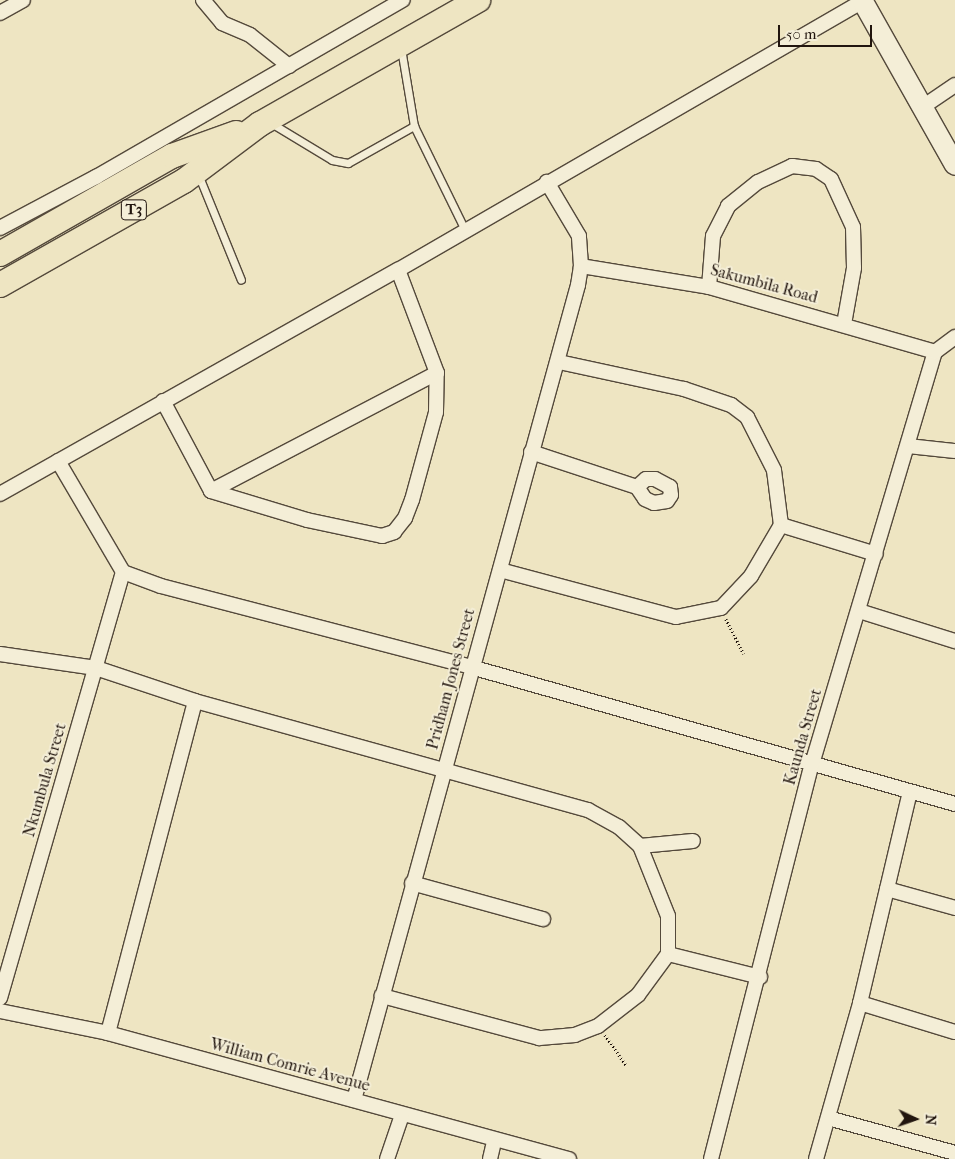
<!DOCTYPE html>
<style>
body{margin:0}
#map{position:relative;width:955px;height:1159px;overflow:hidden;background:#eee5c2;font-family:"IM FELL French Canon",serif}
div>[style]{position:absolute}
.path>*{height:2.5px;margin-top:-1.25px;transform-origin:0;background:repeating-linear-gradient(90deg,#21150e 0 1px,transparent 0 3.5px)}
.roads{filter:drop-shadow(1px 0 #54493b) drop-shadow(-1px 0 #54493b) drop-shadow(0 1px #54493b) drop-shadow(0 -1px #54493b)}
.service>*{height:7px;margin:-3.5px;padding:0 3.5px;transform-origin:3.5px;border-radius:3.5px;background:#f4eed7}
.minor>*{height:14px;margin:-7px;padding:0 7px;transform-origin:7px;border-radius:7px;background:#f4eed7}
.secondary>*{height:20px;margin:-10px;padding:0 10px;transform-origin:10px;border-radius:10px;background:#f4eed7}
.trunk>*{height:24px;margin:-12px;padding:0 12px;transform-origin:12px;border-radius:12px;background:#eee5c2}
span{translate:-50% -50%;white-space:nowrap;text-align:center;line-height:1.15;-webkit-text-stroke:4px #f4eed7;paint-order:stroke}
.shield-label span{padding:1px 4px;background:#f4eed7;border:1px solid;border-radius:4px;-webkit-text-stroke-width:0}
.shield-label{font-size:15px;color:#21150e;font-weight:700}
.street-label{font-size:16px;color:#21150e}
.north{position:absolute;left:890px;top:1094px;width:50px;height:50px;-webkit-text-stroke:4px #f4eed7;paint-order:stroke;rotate:93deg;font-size:14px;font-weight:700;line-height:20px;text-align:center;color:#21150e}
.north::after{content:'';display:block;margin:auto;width:18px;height:22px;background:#21150e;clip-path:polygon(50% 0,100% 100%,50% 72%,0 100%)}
.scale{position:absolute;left:778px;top:25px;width:94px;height:22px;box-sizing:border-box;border:2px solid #21150e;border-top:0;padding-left:6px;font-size:15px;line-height:18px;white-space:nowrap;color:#21150e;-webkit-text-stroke:4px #f4eed7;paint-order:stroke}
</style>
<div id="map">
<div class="path">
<div style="left:726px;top:619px;width:39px;rotate:63deg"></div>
<div style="left:605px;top:1035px;width:37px;rotate:55deg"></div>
</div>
<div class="roads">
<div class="service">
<div style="left:271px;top:123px;width:71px;rotate:31.2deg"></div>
<div style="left:332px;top:160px;width:16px;rotate:11deg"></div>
<div style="left:348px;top:163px;width:76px;rotate:-29.3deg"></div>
<div style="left:414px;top:126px;width:79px;rotate:-99.5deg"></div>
<div style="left:414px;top:126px;width:116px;rotate:63.9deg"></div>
<div style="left:198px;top:174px;width:114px;rotate:67.9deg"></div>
</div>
<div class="minor">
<div style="left:203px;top:0;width:30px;rotate:50deg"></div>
<div style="left:222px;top:23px;width:30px;rotate:23deg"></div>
<div style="left:250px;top:35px;width:50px;rotate:38.5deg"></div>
<div style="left:0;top:13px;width:26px;rotate:-29deg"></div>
<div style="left:921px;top:108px;width:41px;rotate:-34.1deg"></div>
<div style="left:0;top:228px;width:109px;rotate:-28deg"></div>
<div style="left:96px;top:177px;width:354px;rotate:-30deg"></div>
<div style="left:581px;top:266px;width:130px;rotate:9.3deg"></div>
<div style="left:709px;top:287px;width:235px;rotate:16deg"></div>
<div style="left:709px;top:287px;width:51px;rotate:-85.5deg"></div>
<div style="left:713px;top:236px;width:34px;rotate:-63deg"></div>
<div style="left:728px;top:206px;width:38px;rotate:-39deg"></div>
<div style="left:758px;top:182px;width:38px;rotate:-25deg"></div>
<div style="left:792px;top:166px;width:24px;rotate:7deg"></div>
<div style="left:816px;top:169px;width:18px;rotate:34deg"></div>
<div style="left:831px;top:179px;width:53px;rotate:65.4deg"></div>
<div style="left:853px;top:227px;width:41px;rotate:88.6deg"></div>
<div style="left:854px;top:268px;width:57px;rotate:100.1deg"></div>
<div style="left:163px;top:401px;width:102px;rotate:61.9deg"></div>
<div style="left:211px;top:491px;width:100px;rotate:16.8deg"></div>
<div style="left:307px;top:520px;width:77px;rotate:12deg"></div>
<div style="left:382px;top:536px;width:13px;rotate:-18deg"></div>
<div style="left:394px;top:532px;width:18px;rotate:-52deg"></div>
<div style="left:405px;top:518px;width:19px;rotate:-69deg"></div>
<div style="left:412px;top:500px;width:91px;rotate:-74.7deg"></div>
<div style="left:436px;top:412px;width:39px;rotate:-89deg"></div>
<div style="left:437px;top:373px;width:110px;rotate:-110.7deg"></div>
<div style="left:908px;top:446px;width:47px;rotate:6.1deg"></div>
<div style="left:531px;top:452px;width:112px;rotate:18.3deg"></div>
<div style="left:637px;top:487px;width:14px;rotate:56deg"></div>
<div style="left:645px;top:499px;width:10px;rotate:24deg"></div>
<div style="left:654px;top:503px;width:13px;rotate:-9deg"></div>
<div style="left:667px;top:501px;width:7px;rotate:-56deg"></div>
<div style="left:671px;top:495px;width:8px;rotate:-97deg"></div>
<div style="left:670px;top:487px;width:17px;rotate:-152deg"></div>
<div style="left:655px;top:479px;width:9px;rotate:180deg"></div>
<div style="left:646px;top:479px;width:12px;rotate:138deg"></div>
<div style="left:58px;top:461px;width:129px;rotate:59.6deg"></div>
<div style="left:123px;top:572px;width:40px;rotate:20.2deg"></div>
<div style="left:161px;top:586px;width:320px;rotate:14.6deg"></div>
<div style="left:471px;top:667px;width:503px;rotate:15.8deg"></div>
<div style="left:211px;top:491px;width:255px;rotate:-27.6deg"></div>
<div style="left:0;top:494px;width:457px;rotate:-29.4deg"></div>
<div style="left:398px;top:270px;width:537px;rotate:-30.05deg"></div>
<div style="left:781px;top:525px;width:99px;rotate:17deg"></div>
<div style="left:500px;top:570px;width:182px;rotate:15deg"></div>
<div style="left:676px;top:617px;width:46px;rotate:-11.3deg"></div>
<div style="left:721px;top:608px;width:44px;rotate:-46.8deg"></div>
<div style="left:751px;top:576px;width:59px;rotate:-59.5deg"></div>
<div style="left:781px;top:525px;width:55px;rotate:-97.3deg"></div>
<div style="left:774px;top:470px;width:59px;rotate:-117deg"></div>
<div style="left:747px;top:417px;width:20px;rotate:-143deg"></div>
<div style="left:731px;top:405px;width:50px;rotate:-161.2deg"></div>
<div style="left:684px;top:389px;width:128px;rotate:-167.8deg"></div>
<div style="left:859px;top:611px;width:101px;rotate:17.4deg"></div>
<div style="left:0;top:654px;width:97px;rotate:8.3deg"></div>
<div style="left:96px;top:668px;width:104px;rotate:18.4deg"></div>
<div style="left:195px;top:701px;width:408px;rotate:15.5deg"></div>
<div style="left:588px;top:810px;width:35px;rotate:29deg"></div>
<div style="left:619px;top:827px;width:28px;rotate:42deg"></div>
<div style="left:640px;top:846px;width:75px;rotate:68.2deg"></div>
<div style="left:668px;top:916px;width:38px;rotate:90deg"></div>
<div style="left:668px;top:954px;width:51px;rotate:126.2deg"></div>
<div style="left:638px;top:995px;width:51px;rotate:142.2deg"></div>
<div style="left:598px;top:1026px;width:25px;rotate:159deg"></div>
<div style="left:575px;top:1035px;width:36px;rotate:175deg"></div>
<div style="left:539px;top:1038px;width:163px;rotate:-165deg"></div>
<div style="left:640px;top:846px;width:53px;rotate:-5.4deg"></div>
<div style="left:412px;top:883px;width:136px;rotate:15.4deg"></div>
<div style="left:887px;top:889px;width:71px;rotate:15.6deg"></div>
<div style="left:668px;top:954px;width:95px;rotate:14deg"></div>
<div style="left:0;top:998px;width:443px;rotate:-73.9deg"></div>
<div style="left:860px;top:1003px;width:99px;rotate:17deg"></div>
<div style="left:0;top:1011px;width:110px;rotate:11.5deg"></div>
<div style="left:108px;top:1033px;width:478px;rotate:15.3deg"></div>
<div style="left:108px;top:1033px;width:343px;rotate:-75.3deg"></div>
<div style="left:354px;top:1100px;width:845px;rotate:-74.63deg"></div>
<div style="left:578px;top:285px;width:19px;rotate:-81deg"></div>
<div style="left:581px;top:266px;width:30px;rotate:-94deg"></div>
<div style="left:579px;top:236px;width:63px;rotate:-120.7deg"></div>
<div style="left:828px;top:1118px;width:132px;rotate:15.4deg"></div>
<div style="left:387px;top:1159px;width:46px;rotate:-71.2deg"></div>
<div style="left:490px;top:1159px;width:18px;rotate:-77deg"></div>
<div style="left:711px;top:1159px;width:408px;rotate:-75.7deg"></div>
<div style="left:812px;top:764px;width:430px;rotate:-73.4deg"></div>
<div style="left:935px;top:352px;width:25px;rotate:-37deg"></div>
<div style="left:816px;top:1159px;width:162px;rotate:-74.2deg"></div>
<div style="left:860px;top:1003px;width:217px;rotate:-76.7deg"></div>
</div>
<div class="secondary">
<div style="left:862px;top:0;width:189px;rotate:60.6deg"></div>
</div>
<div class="trunk">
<div style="left:0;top:254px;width:198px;rotate:-29.7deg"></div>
<div style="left:172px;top:156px;width:68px;rotate:-19.8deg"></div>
<div style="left:0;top:285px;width:211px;rotate:-29.5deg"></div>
<div style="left:184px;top:181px;width:95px;rotate:-36.9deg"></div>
<div style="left:260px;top:124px;width:251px;rotate:-29.6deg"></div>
</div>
</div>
<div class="shield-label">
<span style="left:134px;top:210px">T3</span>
</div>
<div class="street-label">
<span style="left:764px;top:284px;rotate:15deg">Sakumbila Road</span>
<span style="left:451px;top:679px;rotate:-75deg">Pridham Jones Street</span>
<span style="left:803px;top:737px;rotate:-74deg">Kaunda Street</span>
<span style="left:45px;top:780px;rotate:-74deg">Nkumbula Street</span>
<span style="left:290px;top:1065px;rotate:15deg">William Comrie Avenue</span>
</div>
<div class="north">N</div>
<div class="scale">50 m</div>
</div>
